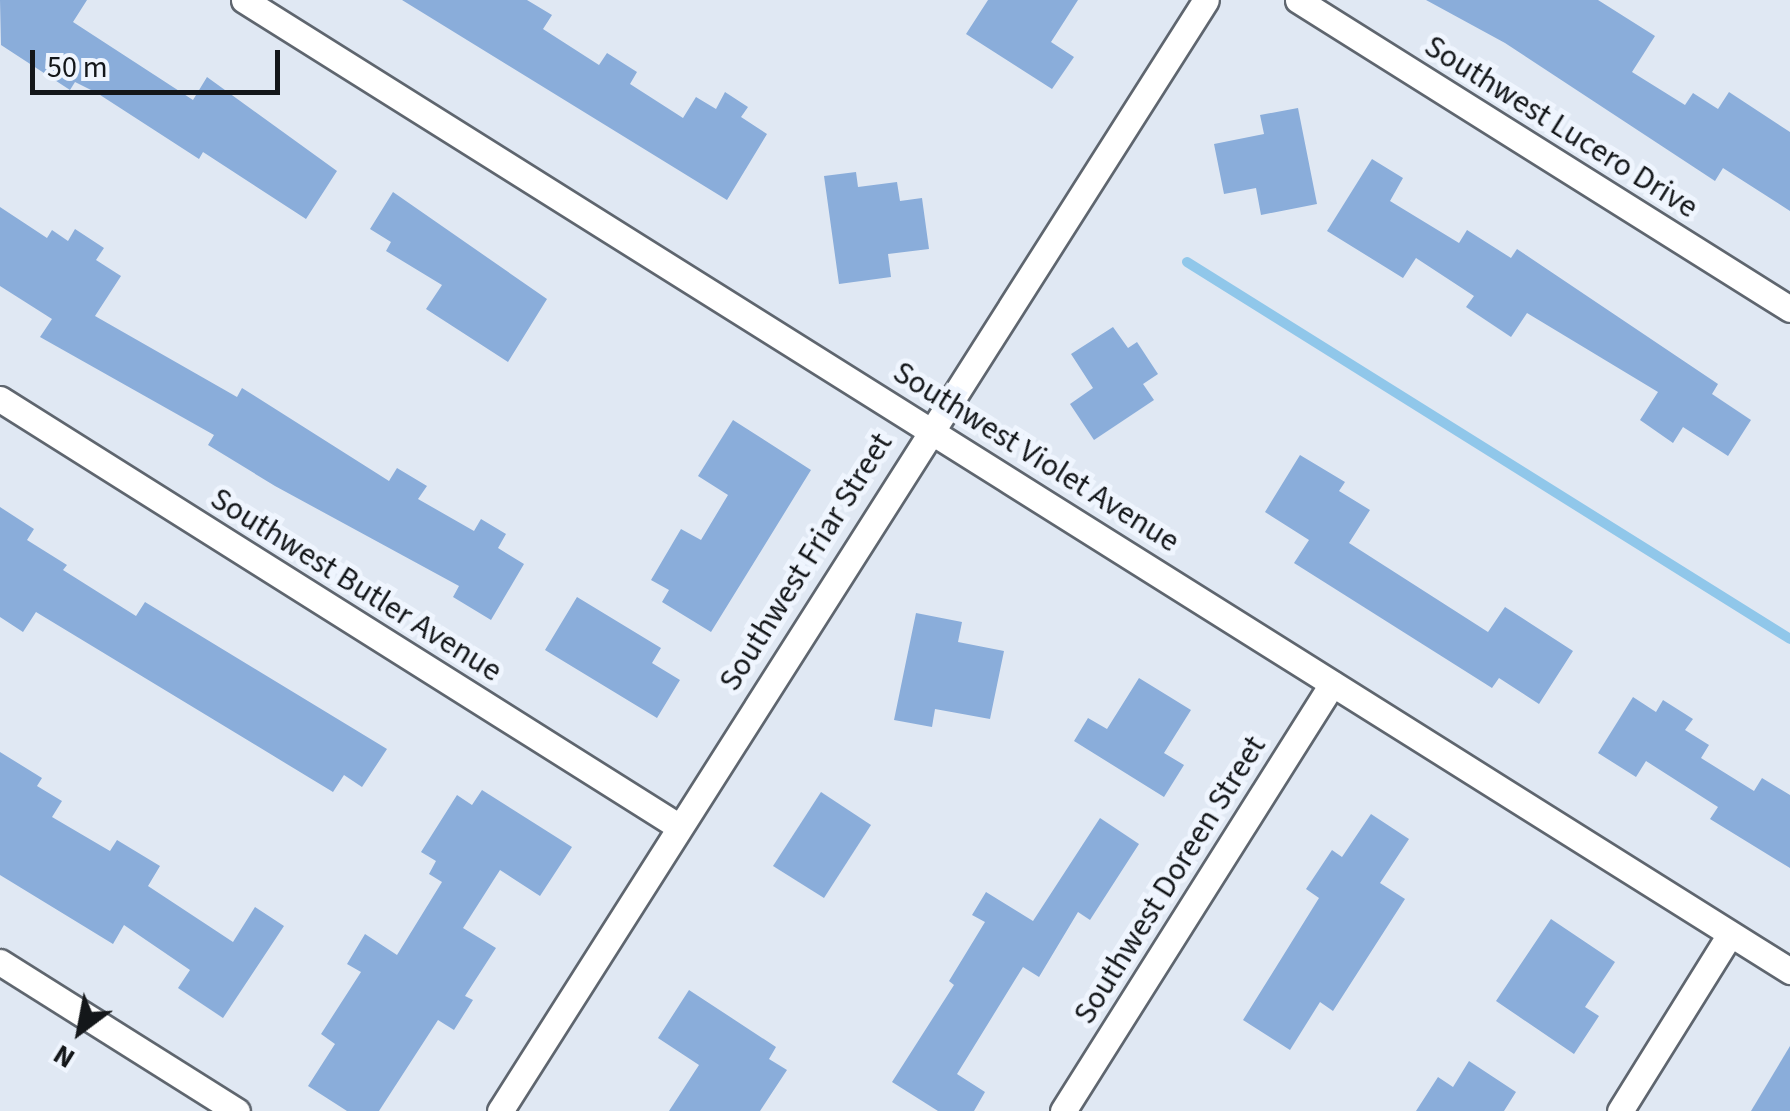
<!DOCTYPE html>
<style>
body{margin:0}
#map{position:relative;width:1790px;height:1111px;overflow:hidden;background:#e0e8f3;font-family:"Source Sans 3",sans-serif}
div>[style]{position:absolute}
.stream>*{height:10px;margin:-5px;padding:0 5px;transform-origin:5px;border-radius:5px;background:#90c7ea}
.building>*{inset:0;background:#8aadda}
.roads{filter:drop-shadow(2px 0 #5f666f) drop-shadow(-2px 0 #5f666f) drop-shadow(0 2px #5f666f) drop-shadow(0 -2px #5f666f)}
.minor>*{height:25px;margin:-12.5px;padding:0 12.5px;transform-origin:12.5px;border-radius:12.5px;background:#fff}
span{translate:-50% -50%;white-space:nowrap;text-align:center;line-height:1.15;-webkit-text-stroke:10px #eff5fe;paint-order:stroke}
.street-label{font-size:32px;color:#14171a}
.north{position:absolute;left:30px;top:981px;width:100px;height:100px;-webkit-text-stroke:8px #eff5fe;paint-order:stroke;rotate:212deg;font-size:28px;font-weight:700;line-height:40px;text-align:center;color:#14171a}
.north::after{content:'';display:block;margin:auto;width:35px;height:45px;background:#14171a;clip-path:polygon(50% 0,100% 100%,50% 72%,0 100%)}
.scale{position:absolute;left:30px;top:50px;width:250px;height:45px;box-sizing:border-box;border:5px solid #14171a;border-top:0;padding-left:12px;font-size:30px;line-height:35px;white-space:nowrap;color:#14171a;-webkit-text-stroke:8px #eff5fe;paint-order:stroke}
</style>
<div id="map">
<div class="stream">
<div style="left:1187px;top:262px;width:711px;rotate:32.01deg"></div>
</div>
<div class="building">
<div style="clip-path:polygon(0 0,87px 0,73px 22px,193px 100px,207px 77px,337px 171px,306px 219px,203px 152px,199px 159px,97px 93px,75px 82px,70px 90px,1px 45px)"></div>
<div style="clip-path:polygon(402px 0,527px 0,552px 15px,543px 29px,599px 65px,607px 53px,637px 72px,630px 84px,683px 118px,696px 97px,716px 109px,725px 92px,748px 107px,741px 117px,767px 134px,727px 200px)"></div>
<div style="clip-path:polygon(988px 0,1078px 0,1051px 42px,1074px 57px,1052px 89px,966px 34px)"></div>
<div style="clip-path:polygon(1426px 0,1598px 0,1655px 36px,1632px 72px,1685px 105px,1693px 93px,1718px 109px,1729px 92px,1790px 132px,1790px 211px,1723px 168px,1715px 181px,1505px 43px)"></div>
<div style="clip-path:polygon(1298px 108px,1317px 204px,1261px 215px,1256px 188px,1224px 194px,1214px 144px,1264px 134px,1260px 115px)"></div>
<div style="clip-path:polygon(1372px 159px,1403px 178px,1390px 201px,1459px 243px,1467px 230px,1511px 258px,1517px 249px,1718px 384px,1712px 394px,1751px 420px,1728px 456px,1683px 427px,1673px 443px,1640px 420px,1658px 392px,1527px 313px,1511px 337px,1466px 307px,1474px 296px,1416px 258px,1403px 278px,1327px 231px)"></div>
<div style="clip-path:polygon(856px 172px,858px 187px,897px 182px,900px 201px,922px 198px,929px 249px,888px 254px,891px 277px,839px 284px,824px 176px)"></div>
<div style="clip-path:polygon(393px 192px,547px 299px,508px 362px,426px 309px,442px 285px,386px 251px,391px 242px,370px 229px)"></div>
<div style="clip-path:polygon(0 207px,47px 238px,52px 230px,68px 241px,75px 229px,104px 248px,96px 260px,121px 276px,95px 316px,237px 397px,242px 388px,389px 481px,397px 468px,427px 486px,418px 499px,474px 531px,481px 519px,506px 534px,498px 548px,524px 564px,491px 620px,453px 597px,459px 586px,275px 486px,208px 445px,214px 435px,40px 337px,52px 319px,0 286px)"></div>
<div style="clip-path:polygon(1113px 327px,1128px 348px,1137px 342px,1158px 374px,1143px 384px,1154px 400px,1094px 440px,1070px 404px,1093px 388px,1071px 354px)"></div>
<div style="clip-path:polygon(733px 420px,811px 470px,711px 632px,662px 602px,669px 590px,651px 580px,681px 529px,701px 540px,728px 495px,698px 476px)"></div>
<div style="clip-path:polygon(1300px 455px,1345px 482px,1339px 491px,1370px 510px,1349px 543px,1488px 632px,1505px 607px,1573px 651px,1539px 704px,1499px 678px,1492px 688px,1294px 563px,1309px 540px,1265px 512px)"></div>
<div style="clip-path:polygon(0 507px,34px 529px,27px 540px,67px 565px,63px 570px,136px 616px,145px 602px,387px 749px,362px 787px,344px 775px,333px 792px,36px 612px,23px 632px,0 617px)"></div>
<div style="clip-path:polygon(577px 597px,661px 648px,652px 663px,680px 680px,657px 718px,545px 650px)"></div>
<div style="clip-path:polygon(916px 613px,962px 622px,958px 642px,1004px 651px,990px 719px,935px 709px,932px 727px,894px 720px)"></div>
<div style="clip-path:polygon(1139px 678px,1191px 710px,1164px 753px,1184px 765px,1164px 797px,1074px 741px,1088px 718px,1107px 729px)"></div>
<div style="clip-path:polygon(1633px 697px,1656px 712px,1663px 700px,1693px 719px,1685px 730px,1709px 745px,1701px 758px,1754px 791px,1762px 778px,1790px 795px,1790px 868px,1710px 819px,1718px 807px,1646px 761px,1636px 777px,1598px 753px)"></div>
<div style="clip-path:polygon(0 752px,42px 778px,37px 786px,62px 801px,52px 817px,110px 851px,117px 840px,160px 866px,148px 886px,233px 942px,255px 907px,284px 926px,223px 1018px,178px 988px,190px 970px,124px 925px,113px 944px,0 875px)"></div>
<div style="clip-path:polygon(482px 790px,572px 847px,540px 896px,500px 870px,463px 928px,496px 948px,465px 996px,473px 1000px,454px 1030px,438px 1020px,379px 1111px,347px 1111px,308px 1086px,335px 1044px,321px 1034px,361px 972px,347px 964px,365px 934px,397px 955px,442px 882px,429px 874px,436px 861px,421px 852px,457px 795px,472px 805px)"></div>
<div style="clip-path:polygon(821px 792px,871px 825px,824px 898px,773px 866px)"></div>
<div style="clip-path:polygon(1371px 814px,1409px 839px,1380px 883px,1405px 899px,1333px 1011px,1320px 1002px,1290px 1050px,1243px 1020px,1319px 898px,1306px 889px,1332px 850px,1342px 857px)"></div>
<div style="clip-path:polygon(1100px 818px,1139px 844px,1090px 920px,1078px 912px,1039px 977px,1023px 967px,957px 1074px,985px 1092px,974px 1111px,938px 1111px,892px 1082px,954px 985px,949px 981px,985px 922px,972px 915px,986px 892px,1033px 921px)"></div>
<div style="clip-path:polygon(1551px 919px,1615px 962px,1585px 1007px,1599px 1016px,1574px 1054px,1496px 1001px)"></div>
<div style="clip-path:polygon(689px 990px,776px 1047px,769px 1059px,787px 1070px,760px 1111px,669px 1111px,699px 1065px,658px 1038px)"></div>
<div style="clip-path:polygon(1790px 1046px,1790px 1111px,1751px 1111px)"></div>
<div style="clip-path:polygon(1469px 1061px,1516px 1092px,1504px 1111px,1416px 1111px,1438px 1077px,1453px 1087px)"></div>
</div>
<div class="roads">
<div class="minor">
<div style="left:244px;top:0;width:1826px;rotate:32.13deg"></div>
<div style="left:1298px;top:0;width:581px;rotate:32.13deg"></div>
<div style="left:0;top:399px;width:801px;rotate:32.2deg"></div>
<div style="left:0;top:962px;width:280px;rotate:32.2deg"></div>
<div style="left:500px;top:1111px;width:1316px;rotate:-57.57deg"></div>
<div style="left:1063px;top:1111px;width:505px;rotate:-57.79deg"></div>
<div style="left:1620px;top:1111px;width:208px;rotate:-58.1deg"></div>
</div>
</div>
<div class="street-label">
<span style="left:1561px;top:127px;rotate:32deg">Southwest Lucero Drive</span>
<span style="left:1036px;top:457px;rotate:32deg">Southwest Violet Avenue</span>
<span style="left:806px;top:562px;rotate:-58deg">Southwest Friar Street</span>
<span style="left:356px;top:585px;rotate:32deg">Southwest Butler Avenue</span>
<span style="left:1170px;top:880px;rotate:-58deg">Southwest Doreen Street</span>
</div>
<div class="north">N</div>
<div class="scale">50 m</div>
</div>
